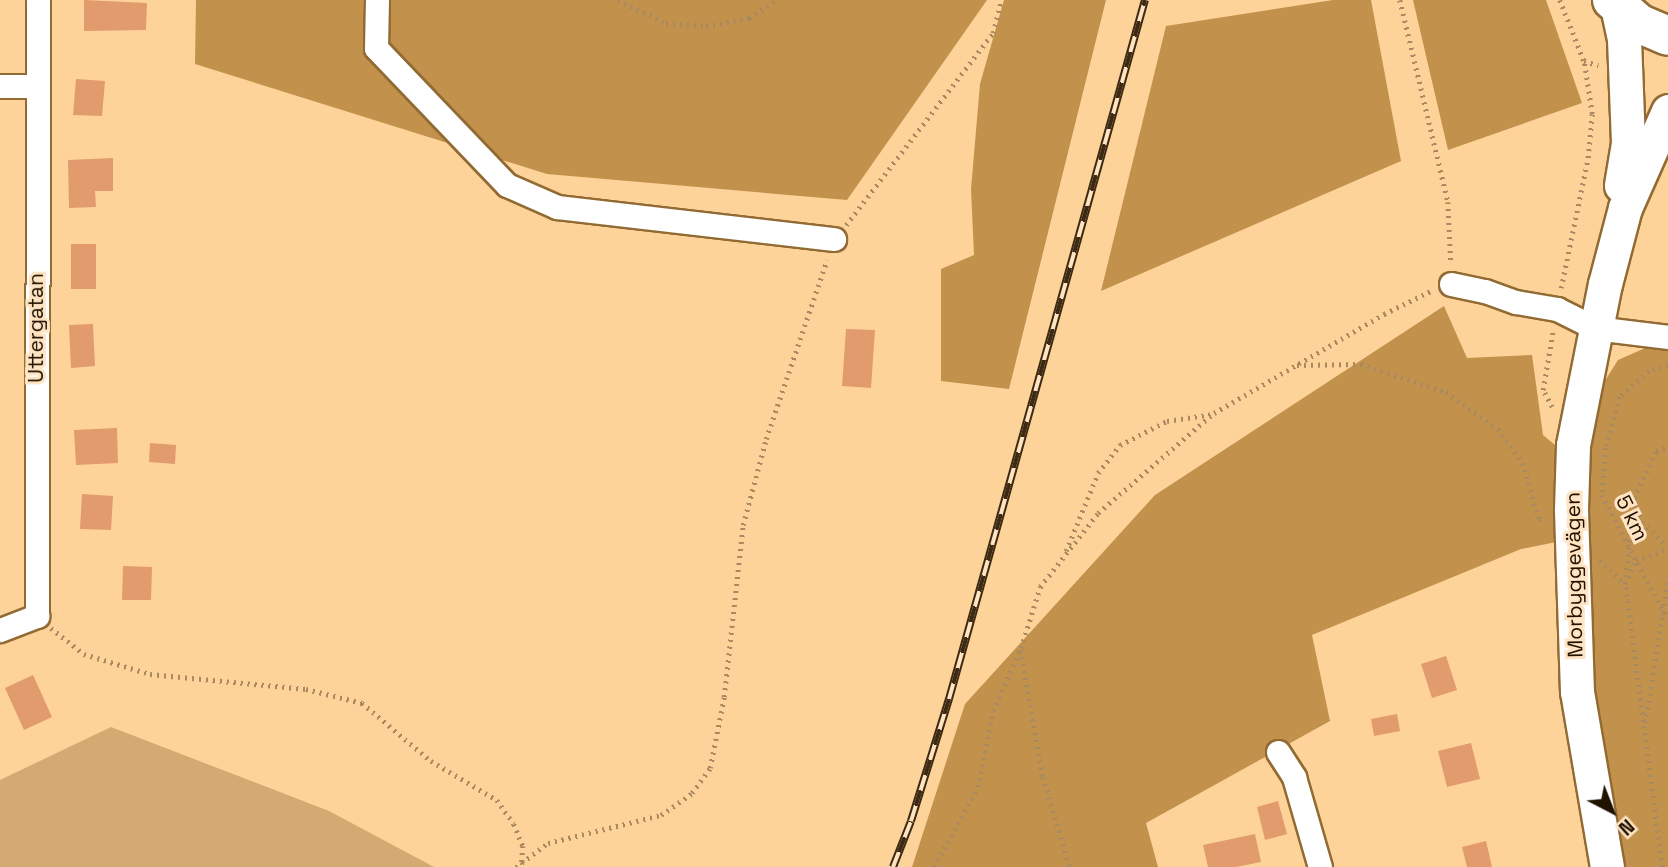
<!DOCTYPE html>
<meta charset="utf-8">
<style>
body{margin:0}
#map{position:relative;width:1668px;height:867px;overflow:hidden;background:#fed39a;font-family:"Space Grotesk",sans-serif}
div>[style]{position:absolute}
.green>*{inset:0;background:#d3aa72}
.forest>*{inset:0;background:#c2914b}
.building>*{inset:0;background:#e19b6c}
.path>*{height:4.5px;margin-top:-2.25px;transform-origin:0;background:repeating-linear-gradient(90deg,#a9895f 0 2px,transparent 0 7px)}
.roads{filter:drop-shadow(2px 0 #916b33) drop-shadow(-2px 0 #916b33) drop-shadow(0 2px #916b33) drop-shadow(0 -2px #916b33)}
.street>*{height:23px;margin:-11.5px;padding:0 11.5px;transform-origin:11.5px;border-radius:11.5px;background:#fff}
.secondary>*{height:33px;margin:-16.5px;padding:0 16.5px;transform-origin:16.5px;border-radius:16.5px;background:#fff}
.highway>*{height:38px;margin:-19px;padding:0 19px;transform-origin:19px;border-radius:19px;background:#fff}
.rail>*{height:8px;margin-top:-4px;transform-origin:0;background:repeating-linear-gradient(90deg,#fee4c2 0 16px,#3d2a13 0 32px);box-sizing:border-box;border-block:2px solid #3d2a13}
span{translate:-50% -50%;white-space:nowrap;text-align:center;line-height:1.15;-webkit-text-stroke:6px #fee4c2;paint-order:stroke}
.street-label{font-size:21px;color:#211200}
.north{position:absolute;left:1577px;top:776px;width:70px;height:70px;-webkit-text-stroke:5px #fee4c2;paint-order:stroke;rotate:138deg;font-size:19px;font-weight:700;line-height:28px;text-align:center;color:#211200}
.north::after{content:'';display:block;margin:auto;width:24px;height:32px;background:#211200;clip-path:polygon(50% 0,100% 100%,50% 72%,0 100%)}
</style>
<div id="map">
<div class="green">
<div style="clip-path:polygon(111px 727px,329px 811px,434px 867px,0 867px,0 780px)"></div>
</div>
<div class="forest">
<div style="clip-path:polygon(196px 0,987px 0,847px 200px,547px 174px,195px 64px)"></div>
<div style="clip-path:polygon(1004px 0,1106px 0,1009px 389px,941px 381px,941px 269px,974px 255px,971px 189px,980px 84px)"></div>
<div style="clip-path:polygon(1333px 0,1371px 0,1401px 161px,1101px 291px,1166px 26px)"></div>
<div style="clip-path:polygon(1413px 0,1546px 0,1582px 103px,1448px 150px)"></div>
<div style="clip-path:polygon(1444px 306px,1467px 358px,1532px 355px,1543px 435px,1566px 454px,1581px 419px,1618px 360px,1652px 345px,1668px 346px,1668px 867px,1607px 867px,1571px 539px,1521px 549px,1312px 635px,1330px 721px,1146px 823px,1158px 867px,912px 867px,965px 704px,1155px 495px)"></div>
</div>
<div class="building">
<div style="clip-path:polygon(84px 0,147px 3px,146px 30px,84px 31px)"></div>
<div style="clip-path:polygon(76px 79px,105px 81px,102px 116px,73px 115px)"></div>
<div style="clip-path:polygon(113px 158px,113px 191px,95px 191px,96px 207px,69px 208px,68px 160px)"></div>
<div style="clip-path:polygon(71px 244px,96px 244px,96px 289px,71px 289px)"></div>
<div style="clip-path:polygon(93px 324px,95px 366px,71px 368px,69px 325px)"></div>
<div style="clip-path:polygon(846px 329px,875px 330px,871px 388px,842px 386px)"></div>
<div style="clip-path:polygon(117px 428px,118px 463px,76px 465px,74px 430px)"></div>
<div style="clip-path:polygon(150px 443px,176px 445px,175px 464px,149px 462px)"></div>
<div style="clip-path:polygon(82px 494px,113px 496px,111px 530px,80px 529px)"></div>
<div style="clip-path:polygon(123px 566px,152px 567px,151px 600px,122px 600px)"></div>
<div style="clip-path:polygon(1446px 656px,1457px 690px,1432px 698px,1421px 664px)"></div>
<div style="clip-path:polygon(33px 675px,52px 717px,24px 730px,5px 688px)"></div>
<div style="clip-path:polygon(1397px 714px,1400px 731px,1374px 736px,1371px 719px)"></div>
<div style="clip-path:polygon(1471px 743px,1480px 779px,1447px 787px,1438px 751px)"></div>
<div style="clip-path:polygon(1278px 801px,1287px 834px,1265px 840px,1257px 807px)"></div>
<div style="clip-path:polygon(1255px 834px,1261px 862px,1236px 867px,1208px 867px,1203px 845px)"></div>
<div style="clip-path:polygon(1486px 841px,1492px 867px,1467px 867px,1462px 847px)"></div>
</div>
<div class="path">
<div style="left:618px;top:0;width:53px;rotate:25.6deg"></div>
<div style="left:666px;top:23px;width:40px;rotate:4.3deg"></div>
<div style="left:706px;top:26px;width:44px;rotate:-10.5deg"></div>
<div style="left:749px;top:18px;width:33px;rotate:-33deg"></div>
<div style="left:1400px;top:0;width:208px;rotate:76.6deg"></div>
<div style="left:1448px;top:202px;width:61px;rotate:87.2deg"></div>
<div style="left:1560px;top:0;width:66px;rotate:68.5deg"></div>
<div style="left:1584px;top:61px;width:15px;rotate:16deg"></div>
<div style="left:846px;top:225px;width:242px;rotate:-52.6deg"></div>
<div style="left:993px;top:33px;width:34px;rotate:-76deg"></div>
<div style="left:1561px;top:288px;width:133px;rotate:-78.3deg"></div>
<div style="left:1588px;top:158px;width:44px;rotate:-84.8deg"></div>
<div style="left:1592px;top:114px;width:54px;rotate:-98.6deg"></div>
<div style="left:1297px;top:365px;width:64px;rotate:-0.9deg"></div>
<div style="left:1361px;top:364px;width:89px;rotate:18.2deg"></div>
<div style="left:1446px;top:392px;width:64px;rotate:35.4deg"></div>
<div style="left:1498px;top:429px;width:42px;rotate:53.7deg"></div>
<div style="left:1523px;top:463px;width:58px;rotate:74.1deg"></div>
<div style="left:1539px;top:519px;width:6px;rotate:31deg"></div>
<div style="left:1668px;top:365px;width:20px;rotate:162deg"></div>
<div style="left:1649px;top:371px;width:39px;rotate:138deg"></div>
<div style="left:1620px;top:397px;width:53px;rotate:105.4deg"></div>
<div style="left:1606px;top:448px;width:47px;rotate:94.9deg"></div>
<div style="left:1602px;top:495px;width:141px;rotate:62.2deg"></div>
<div style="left:1552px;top:407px;width:19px;rotate:-118deg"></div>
<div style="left:1543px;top:390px;width:60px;rotate:-80.4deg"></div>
<div style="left:1635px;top:502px;width:21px;rotate:71deg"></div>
<div style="left:1642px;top:522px;width:35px;rotate:43deg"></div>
<div style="left:1066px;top:551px;width:84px;rotate:-67.7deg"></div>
<div style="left:1098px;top:473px;width:36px;rotate:-52deg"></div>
<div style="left:1120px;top:445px;width:53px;rotate:-27.1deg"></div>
<div style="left:1167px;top:421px;width:47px;rotate:-8.7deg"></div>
<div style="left:1600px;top:560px;width:35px;rotate:44deg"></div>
<div style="left:1625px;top:584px;width:25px;rotate:-64deg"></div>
<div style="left:1636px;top:561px;width:34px;rotate:-21deg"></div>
<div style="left:51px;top:628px;width:42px;rotate:38.2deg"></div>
<div style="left:84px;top:654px;width:69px;rotate:16.9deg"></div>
<div style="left:150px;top:674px;width:157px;rotate:5.5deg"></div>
<div style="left:306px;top:689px;width:58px;rotate:14deg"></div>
<div style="left:362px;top:703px;width:90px;rotate:40deg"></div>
<div style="left:431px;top:761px;width:77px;rotate:30.6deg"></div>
<div style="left:497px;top:800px;width:29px;rotate:55deg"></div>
<div style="left:514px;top:824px;width:24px;rotate:68deg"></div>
<div style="left:523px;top:846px;width:16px;rotate:94deg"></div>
<div style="left:522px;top:862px;width:6px;rotate:59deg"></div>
<div style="left:1021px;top:650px;width:129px;rotate:80.2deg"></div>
<div style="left:1043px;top:777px;width:94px;rotate:73.3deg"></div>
<div style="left:1645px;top:723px;width:147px;rotate:-81deg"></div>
<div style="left:516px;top:867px;width:40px;rotate:-37deg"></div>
<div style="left:548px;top:843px;width:116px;rotate:-13.9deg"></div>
<div style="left:661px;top:815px;width:38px;rotate:-35deg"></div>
<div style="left:692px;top:793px;width:31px;rotate:-54deg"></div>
<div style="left:710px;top:768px;width:72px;rotate:-78.8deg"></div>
<div style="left:724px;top:697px;width:173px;rotate:-83.7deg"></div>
<div style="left:743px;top:525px;width:89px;rotate:-75deg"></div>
<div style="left:766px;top:439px;width:189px;rotate:-71.2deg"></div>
<div style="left:934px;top:867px;width:91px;rotate:-61.2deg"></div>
<div style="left:978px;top:787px;width:77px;rotate:-78.8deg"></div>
<div style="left:993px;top:711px;width:69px;rotate:-66deg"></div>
<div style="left:1021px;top:648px;width:64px;rotate:-72.7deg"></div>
<div style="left:1040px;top:587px;width:94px;rotate:-51.9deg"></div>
<div style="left:1098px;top:513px;width:153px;rotate:-40.8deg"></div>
<div style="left:1214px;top:413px;width:197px;rotate:-30.2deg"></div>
<div style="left:1384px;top:314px;width:55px;rotate:-26.1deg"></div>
<div style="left:1662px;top:867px;width:285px;rotate:-97.4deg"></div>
<div style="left:1625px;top:584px;width:86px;rotate:-84deg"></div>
<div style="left:1634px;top:498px;width:52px;rotate:-64.9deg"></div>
<div style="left:1656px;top:451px;width:13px;rotate:-18deg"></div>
</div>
<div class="roads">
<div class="street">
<div style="left:377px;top:0;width:48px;rotate:91.2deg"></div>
<div style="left:376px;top:48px;width:190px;rotate:46.3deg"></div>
<div style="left:507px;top:185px;width:55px;rotate:23.7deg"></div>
<div style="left:557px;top:207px;width:279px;rotate:6.6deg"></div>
<div style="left:0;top:86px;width:38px"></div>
<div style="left:1451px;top:284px;width:35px;rotate:12deg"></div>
<div style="left:1485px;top:291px;width:33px;rotate:20deg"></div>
<div style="left:1516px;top:302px;width:42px;rotate:9.7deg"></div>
<div style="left:1557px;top:309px;width:42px;rotate:26.6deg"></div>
<div style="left:1595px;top:328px;width:74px;rotate:7deg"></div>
<div style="left:0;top:630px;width:40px;rotate:-21deg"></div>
<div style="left:37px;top:616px;width:615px;rotate:-89.91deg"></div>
<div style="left:1278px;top:752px;width:30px;rotate:57deg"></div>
<div style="left:1294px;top:777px;width:94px;rotate:73.9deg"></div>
</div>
<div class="secondary">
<div style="left:1617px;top:6px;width:34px;rotate:78deg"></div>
<div style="left:1624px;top:39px;width:104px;rotate:87.8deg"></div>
<div style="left:1628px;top:143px;width:43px;rotate:99.5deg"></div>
<div style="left:1607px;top:867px;width:178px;rotate:-99.7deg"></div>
<div style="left:1577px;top:692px;width:183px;rotate:-91.9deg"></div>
<div style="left:1571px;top:509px;width:64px;rotate:-88.2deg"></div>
<div style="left:1573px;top:445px;width:164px;rotate:-78.8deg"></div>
<div style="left:1605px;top:284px;width:79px;rotate:-75.3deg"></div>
<div style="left:1625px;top:208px;width:106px;rotate:-66.1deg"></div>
</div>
<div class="highway">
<div style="left:1612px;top:0;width:37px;rotate:41deg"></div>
<div style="left:1640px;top:24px;width:30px;rotate:23deg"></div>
</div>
</div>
<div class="rail">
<div style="left:893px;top:867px;width:49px;rotate:-68.6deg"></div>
<div style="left:911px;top:821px;width:128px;rotate:-72.7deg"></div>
<div style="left:949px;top:699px;width:726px;rotate:-74.34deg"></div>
</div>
<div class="street-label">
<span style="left:36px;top:328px;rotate:-90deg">Uttergatan</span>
<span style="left:1632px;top:518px;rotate:64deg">5 km</span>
<span style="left:1574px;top:575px;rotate:-91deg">Morbyggevägen</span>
</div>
<div class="north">N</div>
</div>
